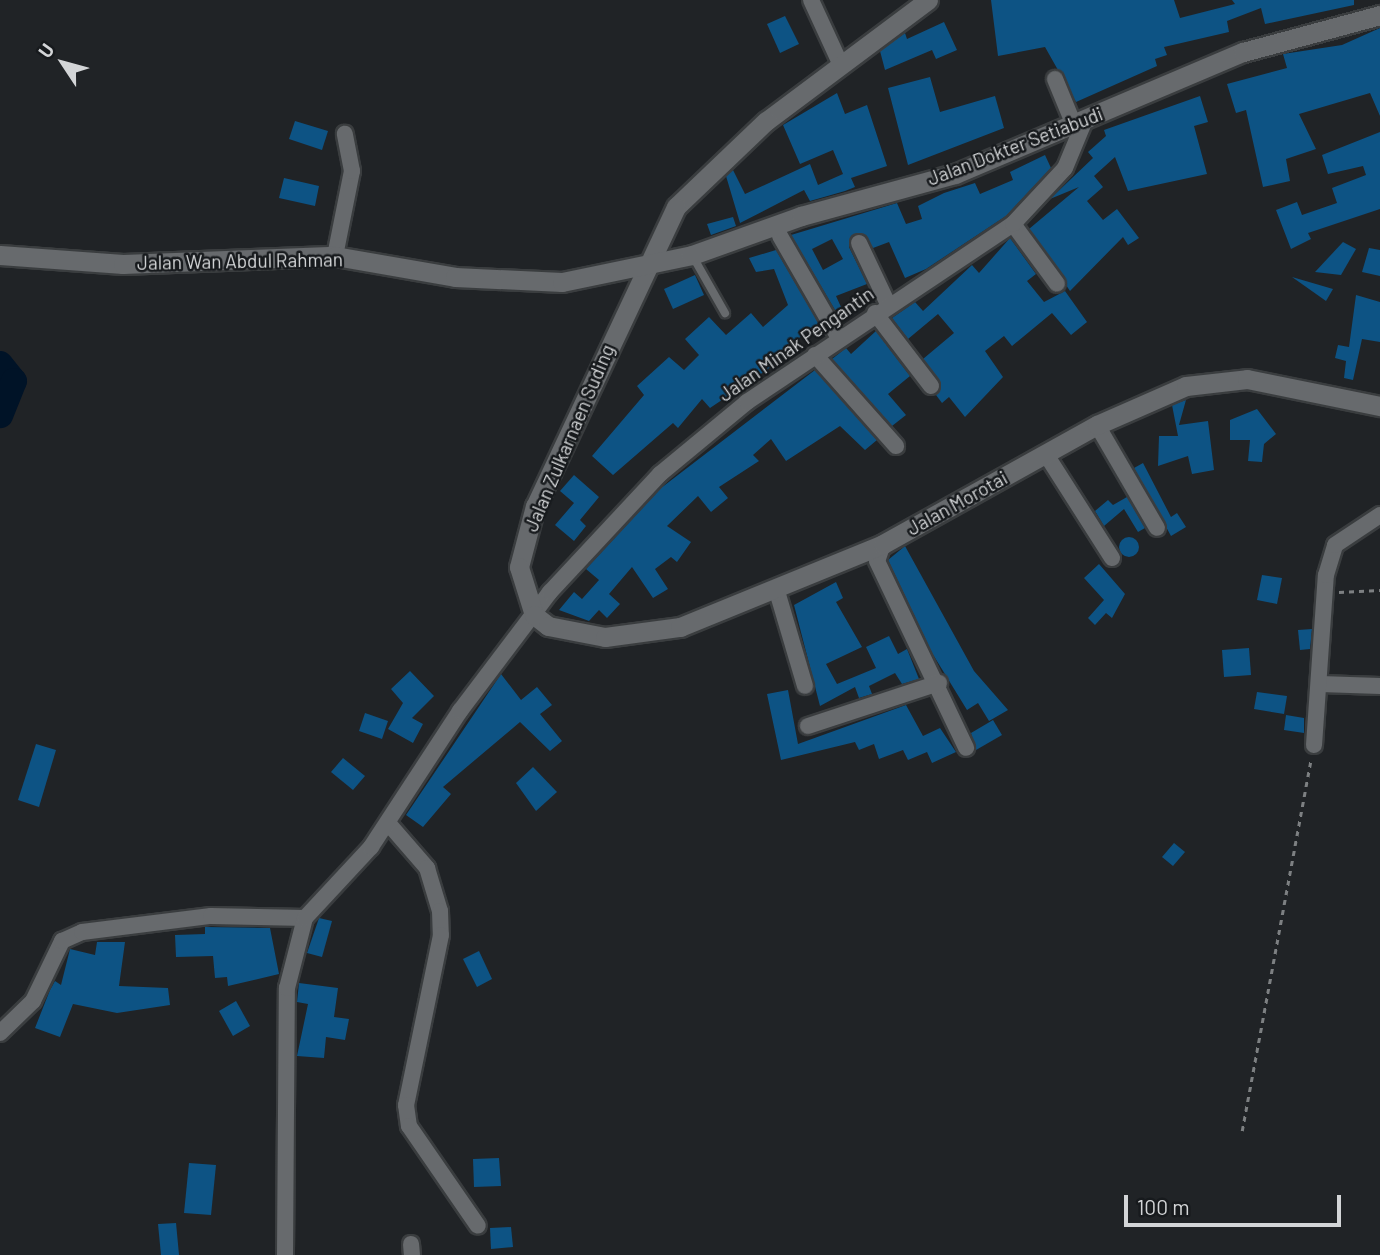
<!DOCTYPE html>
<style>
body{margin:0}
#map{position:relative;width:1380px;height:1255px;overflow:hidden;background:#202326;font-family:Barlow,sans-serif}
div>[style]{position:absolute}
.river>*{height:26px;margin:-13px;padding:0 13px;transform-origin:13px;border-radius:13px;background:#001327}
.building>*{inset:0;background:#0d5384}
.round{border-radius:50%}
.path>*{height:2.5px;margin-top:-1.25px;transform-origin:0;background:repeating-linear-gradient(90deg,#7d8082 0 5px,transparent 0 10px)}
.roads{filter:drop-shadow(2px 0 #3a3d3f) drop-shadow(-2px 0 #3a3d3f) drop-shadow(0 2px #3a3d3f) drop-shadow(0 -2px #3a3d3f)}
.service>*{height:8px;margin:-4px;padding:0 4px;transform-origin:4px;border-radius:4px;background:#676a6d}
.minor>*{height:16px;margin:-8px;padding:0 8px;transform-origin:8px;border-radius:8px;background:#676a6d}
.tertiary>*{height:19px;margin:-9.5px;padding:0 9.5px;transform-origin:9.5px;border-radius:9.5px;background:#676a6d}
span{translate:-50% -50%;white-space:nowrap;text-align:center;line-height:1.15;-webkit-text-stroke:5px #171a1d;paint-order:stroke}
.street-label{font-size:19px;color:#d3d5d7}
.north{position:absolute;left:28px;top:28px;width:70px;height:70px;-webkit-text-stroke:5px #171a1d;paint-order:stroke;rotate:306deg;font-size:19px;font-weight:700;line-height:28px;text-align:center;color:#d3d5d7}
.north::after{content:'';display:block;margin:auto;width:24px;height:32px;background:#d3d5d7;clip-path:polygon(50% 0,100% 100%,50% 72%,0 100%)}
.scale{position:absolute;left:1124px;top:1195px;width:217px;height:32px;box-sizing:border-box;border:4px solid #d3d5d7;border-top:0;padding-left:9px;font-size:21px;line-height:24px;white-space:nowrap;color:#d3d5d7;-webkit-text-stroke:5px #171a1d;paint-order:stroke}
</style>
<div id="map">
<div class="river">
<div style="left:0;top:364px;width:22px;rotate:51deg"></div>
<div style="left:14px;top:381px;width:37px;rotate:112deg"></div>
</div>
<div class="building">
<div style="clip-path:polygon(991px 0,1174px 0,1180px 18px,1235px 4px,1232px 0,1354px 0,1354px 5px,1265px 24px,1261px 8px,1227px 21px,1229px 32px,1164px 47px,1167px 55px,1155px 59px,1157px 66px,1076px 102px,1045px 47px,998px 56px)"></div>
<div style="clip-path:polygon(785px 16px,799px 44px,780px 53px,767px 24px)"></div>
<div style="clip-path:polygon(944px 22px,957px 50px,936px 59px,932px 50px,885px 70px,880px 51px,905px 33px,907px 39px)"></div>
<div style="clip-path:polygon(1380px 28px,1380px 116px,1370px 93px,1299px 114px,1316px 149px,1286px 159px,1290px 181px,1263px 187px,1246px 110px,1236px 113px,1227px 84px,1287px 68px,1283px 54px,1342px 45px)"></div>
<div style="clip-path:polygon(930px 77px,940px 112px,995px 96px,1004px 128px,908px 165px,888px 88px)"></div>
<div style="clip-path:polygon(837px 93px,845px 114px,867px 105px,887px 166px,851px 178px,855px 187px,845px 191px,810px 201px,804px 190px,740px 223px,726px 176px,733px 170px,745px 194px,810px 164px,818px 185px,843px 174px,833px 150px,800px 164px,783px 125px)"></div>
<div style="clip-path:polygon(1200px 96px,1208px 122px,1194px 126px,1207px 174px,1128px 191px,1115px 157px,1094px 176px,1103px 187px,1087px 201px,1103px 220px,1117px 209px,1139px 238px,1128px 245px,1123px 237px,1070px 291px,1029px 229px,1079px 187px,1050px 199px,1093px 158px,1088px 152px,1106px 136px,1104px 130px)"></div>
<div style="clip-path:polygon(295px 121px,328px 131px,322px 150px,289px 139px)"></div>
<div style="clip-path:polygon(1380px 132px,1380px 209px,1308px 233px,1311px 239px,1291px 249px,1276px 210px,1297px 202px,1302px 215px,1337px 203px,1332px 188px,1366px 175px,1363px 166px,1328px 174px,1322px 155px)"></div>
<div style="clip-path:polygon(evenodd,1045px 155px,1051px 168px,1006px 216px,926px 269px,905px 278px,889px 242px,873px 248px,865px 235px,854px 234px,849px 247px,867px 284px,836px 296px,841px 307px,835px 310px,791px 235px,897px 203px,906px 224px,922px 219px,918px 206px,944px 193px,975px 183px,980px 194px,1013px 180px,1010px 172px,1045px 155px,832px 239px,843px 259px,823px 270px,812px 249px,832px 239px)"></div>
<div style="clip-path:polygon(284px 178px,319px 186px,315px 206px,279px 198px)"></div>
<div style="clip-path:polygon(733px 217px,736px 226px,711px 235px,707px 224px)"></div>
<div style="clip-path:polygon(1010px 238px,1036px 274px,1027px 281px,1044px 302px,1065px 291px,1087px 322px,1071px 335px,1052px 313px,1012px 346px,1004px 336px,985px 351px,1003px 377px,965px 417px,949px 397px,942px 403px,936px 395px,941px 384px,923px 359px,954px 333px,938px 314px,908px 339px,892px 318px,915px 302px,923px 311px,972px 265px,979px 273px)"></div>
<div style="clip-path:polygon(1343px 242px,1356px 249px,1341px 275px,1315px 272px)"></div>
<div style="clip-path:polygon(1369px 248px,1380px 250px,1380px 276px,1362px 272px)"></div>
<div style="clip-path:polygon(776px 250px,822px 329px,812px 335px,808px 329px,768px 369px,710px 408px,702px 399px,678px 428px,673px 423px,613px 475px,592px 456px,644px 395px,637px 386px,669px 357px,684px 370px,699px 355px,685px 339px,709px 317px,726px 335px,751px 313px,763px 327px,788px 305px,774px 269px,756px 272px,749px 258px)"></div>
<div style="clip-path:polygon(695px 275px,704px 295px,673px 309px,664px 289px)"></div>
<div style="clip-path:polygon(1292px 277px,1333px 289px,1326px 301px)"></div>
<div style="clip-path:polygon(1356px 295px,1380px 302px,1380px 342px,1362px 339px,1353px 380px,1344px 378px,1346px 361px,1335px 358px,1338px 345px,1349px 347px)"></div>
<div style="clip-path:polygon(876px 331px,910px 376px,888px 394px,906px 415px,892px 426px,832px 359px,846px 348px,851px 354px)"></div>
<div style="clip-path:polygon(815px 370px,877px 440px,865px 450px,840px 426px,786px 461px,771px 439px,753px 455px,759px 461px,719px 487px,728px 498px,711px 512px,698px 496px,667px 526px,691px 542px,677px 562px,671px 557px,655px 569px,668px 589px,653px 598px,632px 567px,609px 594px,620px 604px,607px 618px,599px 610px,589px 621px,559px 610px,574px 592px,582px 599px,599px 580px,586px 569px,661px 488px)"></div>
<div style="clip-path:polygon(1186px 400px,1179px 425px,1208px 421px,1214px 470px,1192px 474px,1188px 456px,1158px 466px,1159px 436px,1178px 436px,1172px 405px)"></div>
<div style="clip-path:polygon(1257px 409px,1276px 434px,1264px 444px,1262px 462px,1248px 461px,1250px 440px,1230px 440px,1230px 420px)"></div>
<div style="clip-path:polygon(1143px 463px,1171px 517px,1177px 513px,1186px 527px,1171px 536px,1134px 468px)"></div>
<div style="clip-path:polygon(574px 475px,599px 497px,580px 520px,586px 526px,574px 541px,555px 525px,574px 503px,560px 491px)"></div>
<div style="clip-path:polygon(1127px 497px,1145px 528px,1138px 532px,1124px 509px,1104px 526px,1095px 511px,1108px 500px,1113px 505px)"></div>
<div class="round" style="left:1119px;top:537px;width:20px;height:20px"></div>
<div style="clip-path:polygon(905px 546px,974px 671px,1008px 710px,989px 721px,978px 703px,967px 710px,932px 653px,888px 560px)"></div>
<div style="clip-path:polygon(1099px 564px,1125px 594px,1112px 618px,1106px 613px,1095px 625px,1088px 618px,1104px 600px,1084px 578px)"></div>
<div style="clip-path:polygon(1262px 575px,1282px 578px,1277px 604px,1257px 600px)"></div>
<div style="clip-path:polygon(836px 582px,843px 598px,836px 602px,862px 647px,826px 664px,837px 684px,876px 668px,866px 647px,889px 636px,898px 654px,907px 649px,919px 679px,902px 684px,895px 673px,869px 686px,872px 694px,859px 698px,855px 687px,820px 706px,794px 605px)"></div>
<div style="clip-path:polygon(1312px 629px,1310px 649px,1300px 650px,1298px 630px)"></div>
<div style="clip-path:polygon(1249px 648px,1251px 675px,1224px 677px,1222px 650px)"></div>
<div style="clip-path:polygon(410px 671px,434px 696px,412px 718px,423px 724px,413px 743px,388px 729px,403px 703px,391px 689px)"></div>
<div style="clip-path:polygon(501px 674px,521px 700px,537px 687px,552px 705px,540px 714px,562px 741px,550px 751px,520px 722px,443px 787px,451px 794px,423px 827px,406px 815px)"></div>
<div style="clip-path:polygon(788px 690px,798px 744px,906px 705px,923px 736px,940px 728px,956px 752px,932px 763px,927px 752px,908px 760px,903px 750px,879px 759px,874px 744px,859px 750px,855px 742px,781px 760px,767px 694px)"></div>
<div style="clip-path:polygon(1257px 692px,1287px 696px,1284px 714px,1254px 709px)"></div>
<div style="clip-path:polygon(365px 713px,388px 721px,382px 739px,359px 731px)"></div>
<div style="clip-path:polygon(1286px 715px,1304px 718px,1304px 733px,1284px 730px)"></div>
<div style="clip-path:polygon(993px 720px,1002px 735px,976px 750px,971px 733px)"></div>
<div style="clip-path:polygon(36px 744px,56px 750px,39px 807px,18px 800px)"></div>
<div style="clip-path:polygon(343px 758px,365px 776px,353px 790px,331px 772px)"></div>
<div style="clip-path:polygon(533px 767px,557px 792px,536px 811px,516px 783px)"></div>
<div style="clip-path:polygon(1174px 843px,1185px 852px,1173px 866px,1162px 857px)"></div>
<div style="clip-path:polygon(319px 918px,332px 921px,322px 957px,307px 953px)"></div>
<div style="clip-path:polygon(205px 927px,270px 928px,279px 974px,228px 986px,227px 977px,215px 978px,213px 956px,176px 957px,175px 935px,205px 934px)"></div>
<div style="clip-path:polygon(97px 942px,125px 942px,119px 986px,168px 988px,170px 1005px,117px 1013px,73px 1004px,60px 1037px,35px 1028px,50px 990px,55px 981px,61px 985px,70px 949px,95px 955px)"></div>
<div style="clip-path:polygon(479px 951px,492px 979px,477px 987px,463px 959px)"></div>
<div style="clip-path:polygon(299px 983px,338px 988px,334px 1017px,349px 1019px,345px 1040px,326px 1037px,324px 1058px,297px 1056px,308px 1004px,297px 1002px)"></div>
<div style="clip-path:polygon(236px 1001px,250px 1026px,233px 1036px,219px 1011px)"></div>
<div style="clip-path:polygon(499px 1158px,501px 1186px,474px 1187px,473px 1159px)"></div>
<div style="clip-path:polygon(189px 1163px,216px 1165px,211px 1215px,184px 1213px)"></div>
<div style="clip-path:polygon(176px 1223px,179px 1255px,161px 1255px,158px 1224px)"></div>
<div style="clip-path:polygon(511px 1227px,513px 1247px,491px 1249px,490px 1228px)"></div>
</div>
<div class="path">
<div style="left:1339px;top:592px;width:41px;rotate:-2.8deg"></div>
<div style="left:1242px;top:1131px;width:378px;rotate:-79.5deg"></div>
</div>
<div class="roads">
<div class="service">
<div style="left:692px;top:255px;width:67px;rotate:60.4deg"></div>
</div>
<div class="minor">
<div style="left:811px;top:0;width:69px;rotate:65.3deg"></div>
<div style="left:1055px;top:79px;width:50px;rotate:67.6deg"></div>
<div style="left:1013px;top:224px;width:74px;rotate:53.7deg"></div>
<div style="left:780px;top:236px;width:118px;rotate:60deg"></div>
<div style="left:859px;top:243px;width:68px;rotate:64.6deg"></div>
<div style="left:335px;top:256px;width:87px;rotate:-78.7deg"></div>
<div style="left:352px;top:171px;width:38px;rotate:-101deg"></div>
<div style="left:875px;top:313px;width:92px;rotate:52.5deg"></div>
<div style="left:815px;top:355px;width:122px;rotate:48.3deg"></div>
<div style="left:1097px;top:425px;width:119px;rotate:59.8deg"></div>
<div style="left:1047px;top:456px;width:121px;rotate:57.5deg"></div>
<div style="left:883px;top:544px;width:18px;rotate:109deg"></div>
<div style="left:877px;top:561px;width:207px;rotate:64.5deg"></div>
<div style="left:776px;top:588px;width:102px;rotate:73.5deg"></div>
<div style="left:1320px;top:684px;width:60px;rotate:1.9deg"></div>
<div style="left:808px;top:726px;width:138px;rotate:-18.2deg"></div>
<div style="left:1314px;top:745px;width:170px;rotate:-86deg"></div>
<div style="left:1326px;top:575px;width:31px;rotate:-73deg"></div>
<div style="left:1335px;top:545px;width:54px;rotate:-33.7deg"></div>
<div style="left:388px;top:823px;width:60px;rotate:49.1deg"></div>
<div style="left:427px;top:868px;width:45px;rotate:73.2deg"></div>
<div style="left:440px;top:911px;width:24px;rotate:88deg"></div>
<div style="left:441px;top:935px;width:174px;rotate:101.6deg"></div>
<div style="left:406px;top:1105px;width:21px;rotate:82deg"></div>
<div style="left:409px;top:1126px;width:121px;rotate:55.4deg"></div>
<div style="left:0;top:1033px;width:46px;rotate:-44.1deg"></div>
<div style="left:33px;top:1001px;width:67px;rotate:-64.2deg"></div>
<div style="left:62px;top:941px;width:22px;rotate:-24deg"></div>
<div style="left:82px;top:932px;width:130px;rotate:-7.1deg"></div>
<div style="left:211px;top:916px;width:94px;rotate:1.2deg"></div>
<div style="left:411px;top:1244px;width:11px;rotate:85deg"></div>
<div style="left:285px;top:1255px;width:267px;rotate:-89.6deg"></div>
<div style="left:287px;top:988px;width:72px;rotate:-75.6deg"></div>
<div style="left:305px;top:918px;width:97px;rotate:-47.1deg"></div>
<div style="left:371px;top:847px;width:163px;rotate:-56.8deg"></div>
<div style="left:460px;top:711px;width:149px;rotate:-52.9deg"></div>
<div style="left:550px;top:592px;width:161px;rotate:-47deg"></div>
<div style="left:660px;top:474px;width:113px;rotate:-39.6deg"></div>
<div style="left:747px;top:402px;width:320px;rotate:-33.8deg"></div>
<div style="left:1013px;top:224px;width:76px;rotate:-47.1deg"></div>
<div style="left:1065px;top:168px;width:52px;rotate:-67.4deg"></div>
</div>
<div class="tertiary">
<div style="left:928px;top:0;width:202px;rotate:143.2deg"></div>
<div style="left:766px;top:121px;width:124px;rotate:136.3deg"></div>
<div style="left:676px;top:207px;width:331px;rotate:115.2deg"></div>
<div style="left:535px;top:506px;width:63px;rotate:104.7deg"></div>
<div style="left:519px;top:567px;width:50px;rotate:72.6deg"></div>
<div style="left:534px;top:615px;width:18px;rotate:38deg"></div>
<div style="left:548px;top:626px;width:58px;rotate:10.9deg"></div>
<div style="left:605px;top:637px;width:76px;rotate:-7.6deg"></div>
<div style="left:680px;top:627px;width:219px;rotate:-22.2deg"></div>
<div style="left:883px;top:544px;width:245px;rotate:-29.1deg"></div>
<div style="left:1097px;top:425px;width:97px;rotate:-23.7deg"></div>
<div style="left:1186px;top:386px;width:61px;rotate:-6.5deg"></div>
<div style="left:1247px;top:379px;width:136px;rotate:11.5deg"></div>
<div style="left:0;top:255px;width:123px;rotate:4.2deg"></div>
<div style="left:123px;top:264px;width:212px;rotate:-2.2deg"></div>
<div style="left:335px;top:256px;width:122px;rotate:9.9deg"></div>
<div style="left:455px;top:277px;width:107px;rotate:2.7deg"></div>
<div style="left:562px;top:282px;width:133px;rotate:-11.7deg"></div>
<div style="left:692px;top:255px;width:116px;rotate:-19.7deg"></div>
<div style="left:801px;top:216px;width:160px;rotate:-15.3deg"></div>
<div style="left:955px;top:174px;width:313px;rotate:-23deg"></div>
<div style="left:1243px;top:52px;width:142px;rotate:-15.1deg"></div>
</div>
</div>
<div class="street-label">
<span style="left:1015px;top:146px;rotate:-21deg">Jalan Dokter Setiabudi</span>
<span style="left:240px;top:261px;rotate:-1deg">Jalan Wan Abdul Rahman</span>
<span style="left:796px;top:344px;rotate:-35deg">Jalan Minak Pengantin</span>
<span style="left:569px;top:438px;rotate:-67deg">Jalan Zulkarnaen Suding</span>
<span style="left:957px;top:503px;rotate:-29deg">Jalan Morotai</span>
</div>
<div class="north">U</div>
<div class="scale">100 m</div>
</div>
